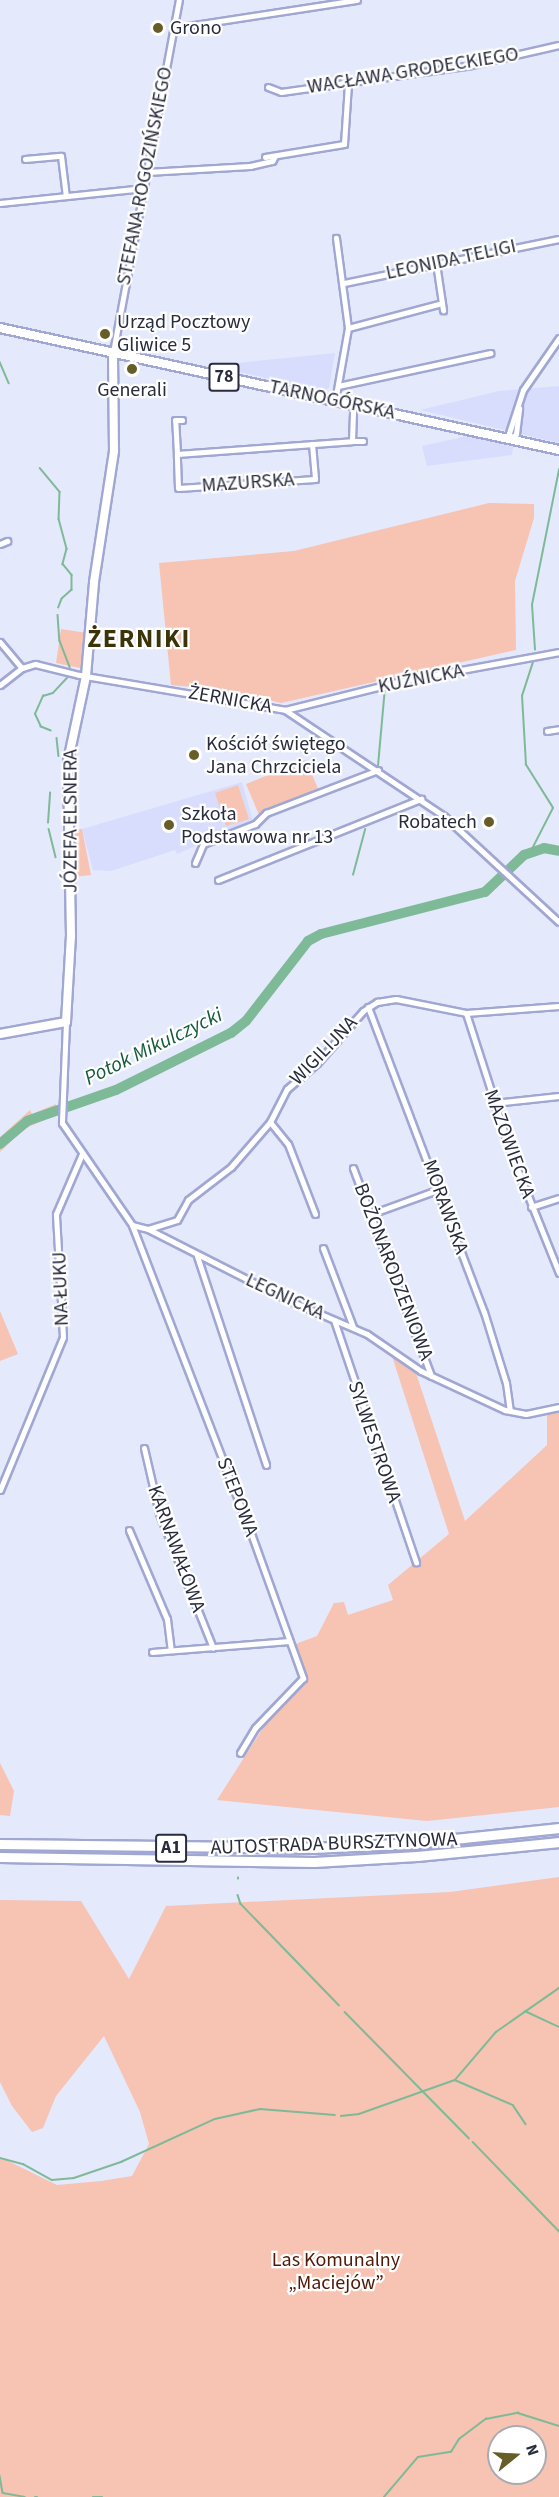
<!DOCTYPE html>
<meta charset="utf-8">
<style>
body{margin:0}
#map{position:relative;width:559px;height:2497px;overflow:hidden;background:#e5e9fc;font-family:"Source Sans 3",sans-serif}
div>[style]{position:absolute}
.built>*{inset:0;background:#d8ddfe}
.green>*{inset:0;background:#f7c3b3}
.stream>*{height:1.5px;margin:-0.75px;padding:0 0.75px;transform-origin:0.75px;border-radius:0.75px;background:#7eba97}
.river>*{height:10px;margin:-5px;padding:0 5px;transform-origin:5px;border-radius:5px;background:#7eba97}
.roads{filter:drop-shadow(2px 0 #a0a7d3) drop-shadow(-2px 0 #a0a7d3) drop-shadow(0 2px #a0a7d3) drop-shadow(0 -2px #a0a7d3)}
.street>*{height:5px;margin:-2.5px;padding:0 2.5px;transform-origin:2.5px;border-radius:2.5px;background:#fff}
.secondary>*{height:8px;margin:-4px;padding:0 4px;transform-origin:4px;border-radius:4px;background:#fff}
.primary>*{height:8px;margin:-4px;padding:0 4px;transform-origin:4px;border-radius:4px;background:#fff}
.highway>*{height:9px;margin:-4.5px;padding:0 4.5px;transform-origin:4.5px;border-radius:4.5px;background:#fff}
.dots>*{width:16px;height:16px;translate:-50% -50%;box-sizing:border-box;border:3px solid #fff;border-radius:50%}
span{translate:-50% -50%;white-space:nowrap;text-align:center;line-height:1.15;-webkit-text-stroke:4.5px #fff;paint-order:stroke}
.shield-label span{padding:2px 4px;background:#fff;border:2px solid;border-radius:4px;-webkit-text-stroke-width:0}
.shield-label{font-size:18px;color:#292c3d;font-weight:700}
.poi-label{font-size:20px;color:#292c3d}
.left{translate:0 -50%;text-align:left}
.right{translate:-100% -50%;text-align:right}
.street-label{font-size:20px;color:#292c3d}
.park-label{font-size:20px;color:#501806}
.water-label{font-size:21px;color:#145b39;font-style:italic}
.district-label{font-size:26px;color:#3c3409;font-weight:700;letter-spacing:1.5px}
.north{position:absolute;left:487px;top:2425px;width:60px;height:60px;box-sizing:border-box;background:#fff;border:2px solid #a9abb1;border-radius:50%;rotate:72deg;font-size:16px;font-weight:700;line-height:24px;text-align:center;color:#292c3d}
.north::after{content:'';display:block;margin:auto;width:21px;height:27px;background:#675d29;clip-path:polygon(50% 0,100% 100%,50% 72%,0 100%)}
</style>
<div id="map">
<div class="built">
<div style="clip-path:polygon(335px 353px,329px 388px,323px 391px,227px 369px,228px 364px)"></div>
<div style="clip-path:polygon(559px 386px,559px 443px,420px 410px,499px 391px)"></div>
<div style="clip-path:polygon(467px 436px,513px 447px,512px 455px,427px 466px,422px 446px)"></div>
<div style="clip-path:polygon(242px 782px,253px 821px,177px 854px,175px 850px,111px 871px,93px 870px,82px 829px)"></div>
</div>
<div class="green">
<div style="clip-path:polygon(489px 503px,534px 504px,534px 518px,515px 581px,516px 650px,281px 703px,232px 691px,171px 685px,159px 563px,294px 551px)"></div>
<div style="clip-path:polygon(61px 629px,87px 633px,85px 669px,56px 663px)"></div>
<div style="clip-path:polygon(306px 760px,319px 791px,259px 815px,246px 784px)"></div>
<div style="clip-path:polygon(238px 785px,249px 819px,226px 826px,215px 793px)"></div>
<div style="clip-path:polygon(71px 829px,82px 829px,91px 875px,73px 877px)"></div>
<div style="clip-path:polygon(56px 1104px,56px 1115px,24px 1129px,0 1152px,0 1137px,30px 1110px,32px 1114px)"></div>
<div style="clip-path:polygon(0 1311px,18px 1354px,0 1361px)"></div>
<div style="clip-path:polygon(392px 1356px,415px 1370px,465px 1521px,547px 1445px,547px 1414px,559px 1409px,559px 1807px,427px 1821px,217px 1800px,284px 1695px,305px 1677px,293px 1645px,317px 1636px,334px 1603px,344px 1602px,348px 1615px,393px 1600px,388px 1585px,449px 1534px)"></div>
<div style="clip-path:polygon(0 1763px,14px 1791px,10px 1816px,0 1815px)"></div>
<div style="clip-path:polygon(evenodd,559px 1877px,559px 2497px,0 2497px,0 2157px,57px 2185px,101px 2181px,132px 2176px,149px 2144px,140px 2112px,104px 2036px,56px 2096px,43px 2128px,32px 2132px,12px 2106px,0 2082px,0 1900px,81px 1901px,129px 1979px,166px 1906px,450px 1892px,559px 1877px,499px 2437px,535px 2437px,535px 2473px,499px 2473px,499px 2437px)"></div>
</div>
<div class="stream">
<div style="left:0;top:362px;width:23px;rotate:67deg"></div>
<div style="left:40px;top:468px;width:31px;rotate:50deg"></div>
<div style="left:60px;top:492px;width:27px;rotate:92deg"></div>
<div style="left:59px;top:519px;width:31px;rotate:75deg"></div>
<div style="left:67px;top:549px;width:16px;rotate:105deg"></div>
<div style="left:63px;top:564px;width:14px;rotate:51deg"></div>
<div style="left:72px;top:575px;width:15px;rotate:90deg"></div>
<div style="left:72px;top:590px;width:13px;rotate:138deg"></div>
<div style="left:62px;top:599px;width:9px;rotate:111deg"></div>
<div style="left:58px;top:615px;width:26px;rotate:86deg"></div>
<div style="left:60px;top:641px;width:28px;rotate:69deg"></div>
<div style="left:535px;top:650px;width:45px;rotate:-93.8deg"></div>
<div style="left:532px;top:605px;width:138px;rotate:-78.7deg"></div>
<div style="left:51px;top:731px;width:11px;rotate:-158deg"></div>
<div style="left:41px;top:727px;width:14px;rotate:-115deg"></div>
<div style="left:35px;top:714px;width:20px;rotate:-66deg"></div>
<div style="left:43px;top:696px;width:10px;rotate:-17deg"></div>
<div style="left:53px;top:693px;width:23px;rotate:-47deg"></div>
<div style="left:57px;top:738px;width:18px;rotate:84deg"></div>
<div style="left:378px;top:766px;width:79px;rotate:-84.9deg"></div>
<div style="left:48px;top:823px;width:30px;rotate:-86deg"></div>
<div style="left:49px;top:829px;width:29px;rotate:76deg"></div>
<div style="left:531px;top:851px;width:48px;rotate:-62.9deg"></div>
<div style="left:553px;top:808px;width:51px;rotate:-122.1deg"></div>
<div style="left:526px;top:765px;width:69px;rotate:-93.3deg"></div>
<div style="left:522px;top:696px;width:36px;rotate:-72deg"></div>
<div style="left:353px;top:875px;width:47px;rotate:-75.1deg"></div>
<div style="left:70px;top:1102px;width:2px;rotate:63deg"></div>
<div style="left:238px;top:1879px;width:1px;rotate:-90deg"></div>
<div style="left:238px;top:1895px;width:9px;rotate:72deg"></div>
<div style="left:241px;top:1904px;width:141px;rotate:45.9deg"></div>
<div style="left:525px;top:2011px;width:38px;rotate:25deg"></div>
<div style="left:345px;top:2012px;width:177px;rotate:45.5deg"></div>
<div style="left:455px;top:2080px;width:63px;rotate:23.3deg"></div>
<div style="left:513px;top:2105px;width:23px;rotate:56deg"></div>
<div style="left:341px;top:2116px;width:18px;rotate:-6deg"></div>
<div style="left:359px;top:2114px;width:102px;rotate:-19.5deg"></div>
<div style="left:455px;top:2080px;width:63px;rotate:-49.5deg"></div>
<div style="left:496px;top:2032px;width:77px;rotate:-34.9deg"></div>
<div style="left:473px;top:2142px;width:124px;rotate:46deg"></div>
<div style="left:0;top:2158px;width:24px;rotate:15deg"></div>
<div style="left:23px;top:2164px;width:33px;rotate:29deg"></div>
<div style="left:52px;top:2180px;width:22px;rotate:-5deg"></div>
<div style="left:74px;top:2178px;width:50px;rotate:-18.8deg"></div>
<div style="left:121px;top:2162px;width:103px;rotate:-24.6deg"></div>
<div style="left:215px;top:2119px;width:46px;rotate:-12.5deg"></div>
<div style="left:260px;top:2109px;width:75px;rotate:4.6deg"></div>
<div style="left:0;top:2476px;width:17px;rotate:80deg"></div>
<div style="left:3px;top:2493px;width:22px;rotate:10deg"></div>
<div style="left:35px;top:2497px;width:2px"></div>
<div style="left:93px;top:2497px;width:9px"></div>
<div style="left:384px;top:2497px;width:52px;rotate:-49.6deg"></div>
<div style="left:418px;top:2457px;width:33px;rotate:-9deg"></div>
<div style="left:451px;top:2452px;width:15px;rotate:-58deg"></div>
<div style="left:459px;top:2439px;width:34px;rotate:-37deg"></div>
<div style="left:486px;top:2419px;width:33px;rotate:-11deg"></div>
<div style="left:518px;top:2413px;width:43px;rotate:17.6deg"></div>
</div>
<div class="river">
<div style="left:0;top:1144px;width:35px;rotate:-40deg"></div>
<div style="left:27px;top:1121px;width:94px;rotate:-19.2deg"></div>
<div style="left:116px;top:1090px;width:128px;rotate:-26.4deg"></div>
<div style="left:231px;top:1033px;width:19px;rotate:-39deg"></div>
<div style="left:246px;top:1021px;width:101px;rotate:-52.2deg"></div>
<div style="left:308px;top:941px;width:15px;rotate:-28deg"></div>
<div style="left:321px;top:934px;width:169px;rotate:-14.4deg"></div>
<div style="left:485px;top:892px;width:54px;rotate:-43.5deg"></div>
<div style="left:524px;top:855px;width:21px;rotate:-19deg"></div>
<div style="left:544px;top:848px;width:15px;rotate:11deg"></div>
</div>
<div class="roads">
<div class="street">
<div style="left:174px;top:28px;width:185px;rotate:-8.7deg"></div>
<div style="left:268px;top:87px;width:14px;rotate:21deg"></div>
<div style="left:281px;top:92px;width:188px;rotate:-8deg"></div>
<div style="left:467px;top:66px;width:94px;rotate:-12.9deg"></div>
<div style="left:265px;top:157px;width:80px;rotate:-9.3deg"></div>
<div style="left:344px;top:144px;width:60px;rotate:-86.2deg"></div>
<div style="left:25px;top:159px;width:36px;rotate:-5deg"></div>
<div style="left:61px;top:156px;width:38px;rotate:83deg"></div>
<div style="left:147px;top:172px;width:103px;rotate:-3.3deg"></div>
<div style="left:250px;top:166px;width:23px;rotate:-13deg"></div>
<div style="left:272px;top:161px;width:6px;rotate:-59deg"></div>
<div style="left:0;top:203px;width:145px;rotate:-5.9deg"></div>
<div style="left:436px;top:263px;width:48px;rotate:81.5deg"></div>
<div style="left:344px;top:283px;width:219px;rotate:-11.6deg"></div>
<div style="left:348px;top:328px;width:97px;rotate:-14.9deg"></div>
<div style="left:113px;top:352px;width:358px;rotate:-79.4deg"></div>
<div style="left:338px;top:386px;width:156px;rotate:-12.2deg"></div>
<div style="left:335px;top:401px;width:74px;rotate:-79.9deg"></div>
<div style="left:348px;top:328px;width:91px;rotate:-97.6deg"></div>
<div style="left:511px;top:439px;width:6px;rotate:-108deg"></div>
<div style="left:509px;top:433px;width:45px;rotate:-72deg"></div>
<div style="left:523px;top:390px;width:63px;rotate:-55.3deg"></div>
<div style="left:511px;top:439px;width:7px;rotate:-45deg"></div>
<div style="left:516px;top:434px;width:26px;rotate:-83deg"></div>
<div style="left:352px;top:441px;width:11px"></div>
<div style="left:312px;top:444px;width:35px;rotate:85deg"></div>
<div style="left:315px;top:479px;width:137px;rotate:176.2deg"></div>
<div style="left:178px;top:488px;width:34px;rotate:-92deg"></div>
<div style="left:177px;top:454px;width:175px;rotate:-4.2deg"></div>
<div style="left:352px;top:441px;width:36px;rotate:-88deg"></div>
<div style="left:177px;top:454px;width:34px;rotate:-93deg"></div>
<div style="left:175px;top:420px;width:7px"></div>
<div style="left:0;top:544px;width:8px;rotate:-23deg"></div>
<div style="left:0;top:642px;width:34px;rotate:50deg"></div>
<div style="left:0;top:685px;width:28px;rotate:-38deg"></div>
<div style="left:22px;top:668px;width:14px;rotate:-17deg"></div>
<div style="left:35px;top:664px;width:45px;rotate:14deg"></div>
<div style="left:79px;top:675px;width:209px;rotate:9.6deg"></div>
<div style="left:285px;top:710px;width:191px;rotate:33.7deg"></div>
<div style="left:444px;top:816px;width:156px;rotate:42.7deg"></div>
<div style="left:285px;top:710px;width:120px;rotate:-14deg"></div>
<div style="left:401px;top:681px;width:161px;rotate:-10.4deg"></div>
<div style="left:547px;top:731px;width:12px;rotate:-9deg"></div>
<div style="left:195px;top:863px;width:21px;rotate:-67deg"></div>
<div style="left:203px;top:844px;width:56px;rotate:-21deg"></div>
<div style="left:255px;top:824px;width:16px;rotate:-45deg"></div>
<div style="left:266px;top:813px;width:120px;rotate:-21deg"></div>
<div style="left:218px;top:880px;width:219px;rotate:-21.8deg"></div>
<div style="left:368px;top:1007px;width:326px;rotate:69.2deg"></div>
<div style="left:484px;top:1312px;width:74px;rotate:72.8deg"></div>
<div style="left:506px;top:1383px;width:28px;rotate:82deg"></div>
<div style="left:466px;top:1013px;width:150px;rotate:72.2deg"></div>
<div style="left:512px;top:1156px;width:126px;rotate:68.1deg"></div>
<div style="left:66px;top:1022px;width:101px;rotate:92.3deg"></div>
<div style="left:62px;top:1123px;width:124px;rotate:55.5deg"></div>
<div style="left:132px;top:1225px;width:16px;rotate:14deg"></div>
<div style="left:148px;top:1229px;width:157px;rotate:26.9deg"></div>
<div style="left:288px;top:1300px;width:86px;rotate:23.3deg"></div>
<div style="left:367px;top:1334px;width:65px;rotate:34.4deg"></div>
<div style="left:421px;top:1371px;width:93px;rotate:24.9deg"></div>
<div style="left:505px;top:1410px;width:21px;rotate:11deg"></div>
<div style="left:526px;top:1414px;width:34px;rotate:-12deg"></div>
<div style="left:494px;top:1103px;width:65px;rotate:-6.1deg"></div>
<div style="left:270px;top:1122px;width:28px;rotate:51deg"></div>
<div style="left:288px;top:1144px;width:75px;rotate:68.9deg"></div>
<div style="left:353px;top:1168px;width:222px;rotate:69.4deg"></div>
<div style="left:531px;top:1207px;width:29px;rotate:-18deg"></div>
<div style="left:371px;top:1214px;width:70px;rotate:-20deg"></div>
<div style="left:132px;top:1225px;width:322px;rotate:68.9deg"></div>
<div style="left:248px;top:1525px;width:163px;rotate:70.2deg"></div>
<div style="left:303px;top:1678px;width:69px;rotate:133.8deg"></div>
<div style="left:255px;top:1728px;width:29px;rotate:121deg"></div>
<div style="left:148px;top:1229px;width:30px;rotate:-17deg"></div>
<div style="left:177px;top:1220px;width:23px;rotate:-61deg"></div>
<div style="left:188px;top:1200px;width:54px;rotate:-37.5deg"></div>
<div style="left:231px;top:1167px;width:60px;rotate:-49.1deg"></div>
<div style="left:270px;top:1122px;width:37px;rotate:-63deg"></div>
<div style="left:287px;top:1089px;width:40px;rotate:-41deg"></div>
<div style="left:317px;top:1063px;width:69px;rotate:-48.5deg"></div>
<div style="left:363px;top:1011px;width:17px;rotate:-33deg"></div>
<div style="left:377px;top:1002px;width:19px;rotate:-9deg"></div>
<div style="left:396px;top:999px;width:71px;rotate:11.3deg"></div>
<div style="left:466px;top:1013px;width:93px;rotate:-4.3deg"></div>
<div style="left:323px;top:1248px;width:85px;rotate:69.2deg"></div>
<div style="left:197px;top:1256px;width:220px;rotate:71.7deg"></div>
<div style="left:334px;top:1320px;width:256px;rotate:71.3deg"></div>
<div style="left:144px;top:1448px;width:67px;rotate:77deg"></div>
<div style="left:159px;top:1513px;width:145px;rotate:68.2deg"></div>
<div style="left:0;top:1490px;width:165px;rotate:-67.6deg"></div>
<div style="left:63px;top:1337px;width:123px;rotate:-93.3deg"></div>
<div style="left:56px;top:1214px;width:65px;rotate:-66.6deg"></div>
<div style="left:129px;top:1530px;width:97px;rotate:66.9deg"></div>
<div style="left:167px;top:1619px;width:31px;rotate:83deg"></div>
<div style="left:152px;top:1652px;width:138px;rotate:-4.6deg"></div>
</div>
<div class="secondary">
<div style="left:0;top:1034px;width:67px;rotate:-10.3deg"></div>
<div style="left:66px;top:1022px;width:86px;rotate:-86.7deg"></div>
<div style="left:71px;top:936px;width:175px;rotate:-91deg"></div>
<div style="left:68px;top:761px;width:87px;rotate:-78deg"></div>
<div style="left:86px;top:676px;width:94px;rotate:-85.1deg"></div>
<div style="left:94px;top:582px;width:133px;rotate:-81.3deg"></div>
<div style="left:114px;top:451px;width:99px;rotate:-90.6deg"></div>
</div>
<div class="primary">
<div style="left:0;top:328px;width:572px;rotate:12.31deg"></div>
</div>
<div class="highway">
<div style="left:0;top:1844px;width:312px;rotate:0.7deg"></div>
<div style="left:312px;top:1848px;width:104px;rotate:-2.8deg"></div>
<div style="left:416px;top:1843px;width:144px;rotate:-6deg"></div>
<div style="left:0;top:1857px;width:314px;rotate:0.9deg"></div>
<div style="left:314px;top:1862px;width:103px;rotate:-3.3deg"></div>
<div style="left:417px;top:1856px;width:143px;rotate:-5.6deg"></div>
</div>
</div>
<div class="dots">
<div style="left:158px;top:28px;background:#675d29"></div>
<div style="left:105px;top:334px;background:#675d29"></div>
<div style="left:132px;top:369px;background:#675d29"></div>
<div style="left:194px;top:755px;background:#675d29"></div>
<div style="left:489px;top:822px;background:#675d29"></div>
<div style="left:169px;top:825px;background:#675d29"></div>
</div>
<div class="shield-label">
<span style="left:224px;top:377px">78</span>
<span style="left:171px;top:1848px">A1</span>
</div>
<div class="poi-label">
<span class="left" style="left:170px;top:28px">Grono</span>
<span class="left" style="left:117px;top:334px">Urząd Pocztowy<br>Gliwice 5</span>
<span style="left:132px;top:390px">Generali</span>
<span class="left" style="left:206px;top:756px">Kościół świętego<br>Jana Chrzciciela</span>
<span class="left" style="left:181px;top:826px">Szkoła<br>Podstawowa nr 13</span>
<span class="right" style="left:477px;top:822px">Robatech</span>
</div>
<div class="street-label">
<span style="left:413px;top:71px;rotate:-9deg">WACŁAWA GRODECKIEGO</span>
<span style="left:145px;top:176px;rotate:-79deg">STEFANA ROGOZIŃSKIEGO</span>
<span style="left:451px;top:260px;rotate:-12deg">LEONIDA TELIGI</span>
<span style="left:332px;top:400px;rotate:12deg">TARNOGÓRSKA</span>
<span style="left:248px;top:483px;rotate:-4deg">MAZURSKA</span>
<span style="left:421px;top:679px;rotate:-11deg">KUŹNICKA</span>
<span style="left:230px;top:700px;rotate:10deg">ŻERNICKA</span>
<span style="left:71px;top:821px;rotate:-90deg">JÓZEFA ELSNERA</span>
<span style="left:324px;top:1051px;rotate:-46deg">WIGILIJNA</span>
<span style="left:509px;top:1144px;rotate:70deg">MAZOWIECKA</span>
<span style="left:445px;top:1207px;rotate:70deg">MORAWSKA</span>
<span style="left:393px;top:1272px;rotate:69deg">BOŻONARODZENIOWA</span>
<span style="left:61px;top:1289px;rotate:-92deg">NA ŁUKU</span>
<span style="left:285px;top:1297px;rotate:25deg">LEGNICKA</span>
<span style="left:374px;top:1442px;rotate:71deg">SYLWESTROWA</span>
<span style="left:237px;top:1497px;rotate:69deg">STEPOWA</span>
<span style="left:176px;top:1549px;rotate:70deg">KARNAWAŁOWA</span>
<span style="left:334px;top:1844px;rotate:-2deg">AUTOSTRADA BURSZTYNOWA</span>
</div>
<div class="park-label">
<span style="left:336px;top:2272px">Las Komunalny<br>„Maciejów”</span>
</div>
<div class="water-label">
<span style="left:153px;top:1046px;rotate:-26deg">Potok Mikulczycki</span>
</div>
<div class="district-label">
<span style="left:139px;top:639px">ŻERNIKI</span>
</div>
<div class="north">N</div>
</div>
